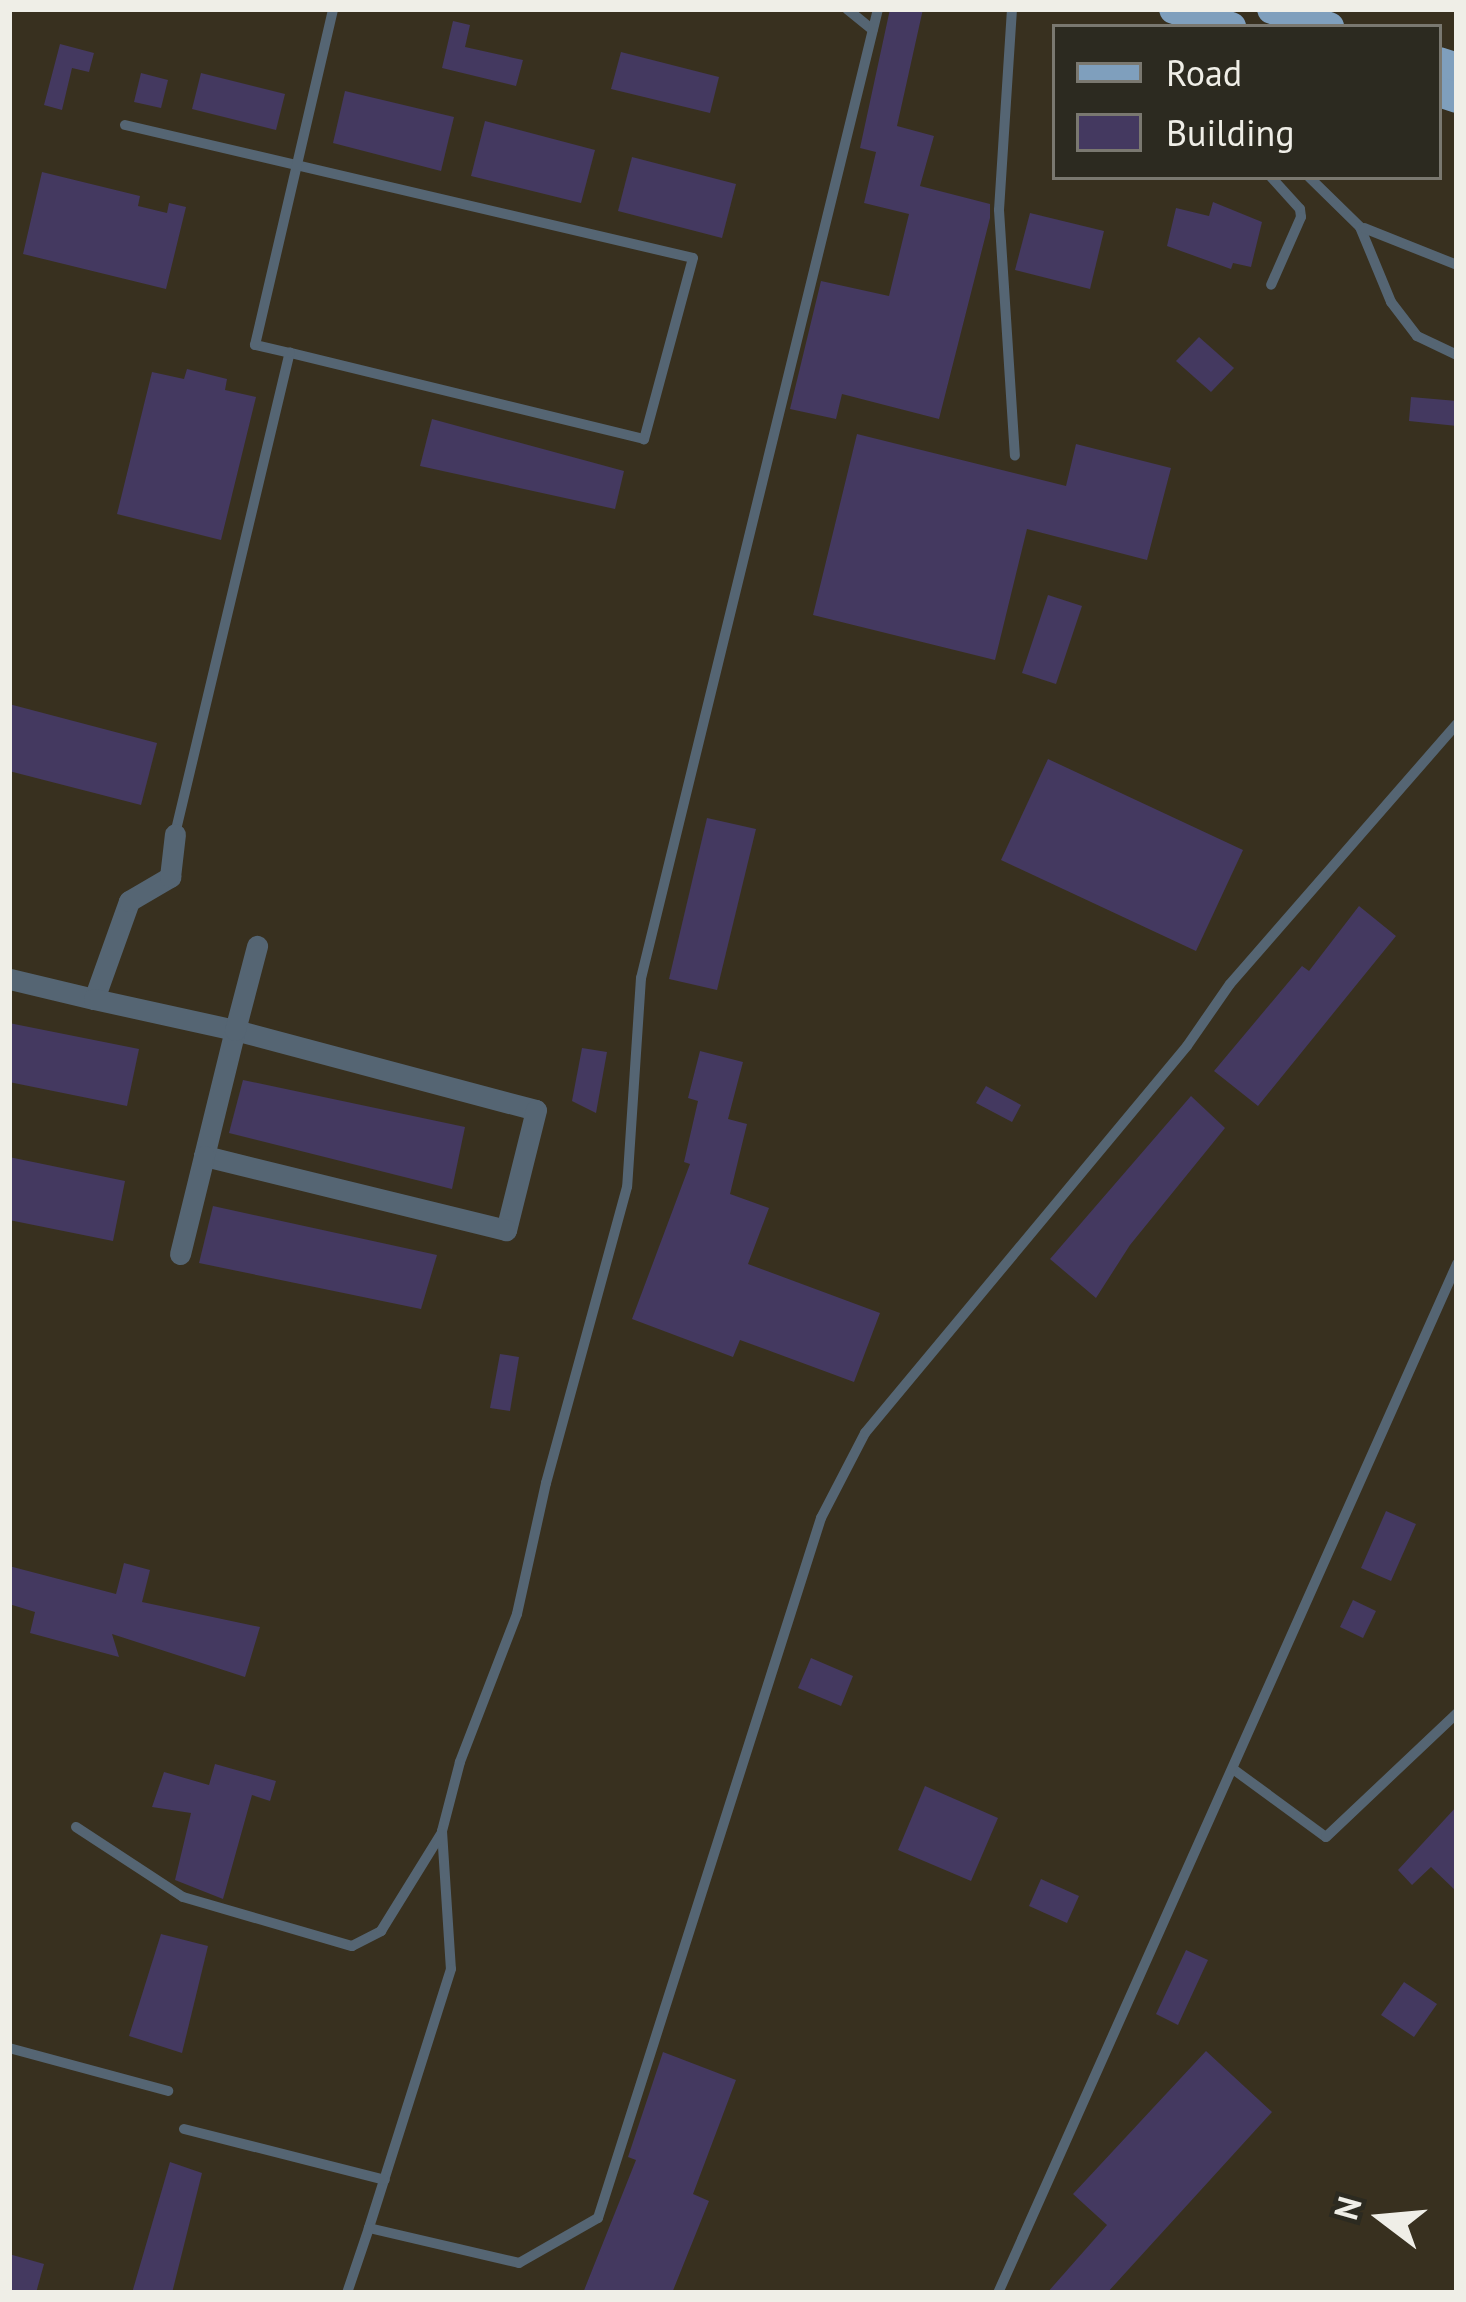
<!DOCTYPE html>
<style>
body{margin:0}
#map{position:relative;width:1466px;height:2302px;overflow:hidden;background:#2c2a20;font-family:"PT Sans",sans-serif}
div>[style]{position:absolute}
.industrial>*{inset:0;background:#38301f}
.building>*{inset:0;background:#443960}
.lane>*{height:10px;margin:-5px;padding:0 5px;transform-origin:5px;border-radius:5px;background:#556573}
.street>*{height:21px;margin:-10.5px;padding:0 10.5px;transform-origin:10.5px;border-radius:10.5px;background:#556573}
.primary>*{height:30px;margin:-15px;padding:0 15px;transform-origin:15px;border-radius:15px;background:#7f9fbd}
span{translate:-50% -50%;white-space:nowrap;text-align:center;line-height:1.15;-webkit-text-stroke:9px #2c2a20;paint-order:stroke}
.frame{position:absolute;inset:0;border:12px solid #efeee7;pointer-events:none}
.legend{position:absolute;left:1052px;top:24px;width:390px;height:156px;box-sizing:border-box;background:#2c2a20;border:3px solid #7a7870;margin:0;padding:15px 21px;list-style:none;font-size:36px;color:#efeee7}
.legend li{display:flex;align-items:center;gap:24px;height:60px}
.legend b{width:60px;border:3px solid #7a7870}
.north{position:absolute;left:1322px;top:2158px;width:120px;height:120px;-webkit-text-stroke:9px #2c2a20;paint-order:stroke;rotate:286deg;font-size:33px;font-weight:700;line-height:48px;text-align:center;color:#efeee7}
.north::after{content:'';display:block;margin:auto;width:42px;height:54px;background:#efeee7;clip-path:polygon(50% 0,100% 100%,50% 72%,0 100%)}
</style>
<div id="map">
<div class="industrial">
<div style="clip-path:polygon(evenodd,9px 9px,1457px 9px,1457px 2293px,9px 2293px,9px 9px,1055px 27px,1439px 27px,1439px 177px,1055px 177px,1055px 27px)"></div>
</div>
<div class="building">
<div style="clip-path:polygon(890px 9px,923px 9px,897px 126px,934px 136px,920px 186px,990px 204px,990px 218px,939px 419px,842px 394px,836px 419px,790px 409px,821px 281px,889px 296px,909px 214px,864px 203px,876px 152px,860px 148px)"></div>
<div style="clip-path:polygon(453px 21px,470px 25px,465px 47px,523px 60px,516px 86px,442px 68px)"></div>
<div style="clip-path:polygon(60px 44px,94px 53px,89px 72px,72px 68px,62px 110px,44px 105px)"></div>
<div style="clip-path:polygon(621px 52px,719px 77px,710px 113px,611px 89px)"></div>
<div style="clip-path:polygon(141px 73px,168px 80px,161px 108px,134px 102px)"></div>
<div style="clip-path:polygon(201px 73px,285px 94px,276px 130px,192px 109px)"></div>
<div style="clip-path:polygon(345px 91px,454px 117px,441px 171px,333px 143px)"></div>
<div style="clip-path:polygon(485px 121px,595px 150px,581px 203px,471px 176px)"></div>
<div style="clip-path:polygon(632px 157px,736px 184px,722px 238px,618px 211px)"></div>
<div style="clip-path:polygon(42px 172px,140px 196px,138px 206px,167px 213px,169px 203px,186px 207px,166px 289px,23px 254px)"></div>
<div style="clip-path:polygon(1213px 202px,1262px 222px,1251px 267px,1233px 263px,1231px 269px,1167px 246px,1176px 208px,1209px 216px)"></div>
<div style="clip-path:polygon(1030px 213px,1104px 231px,1090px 289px,1015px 270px)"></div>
<div style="clip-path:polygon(1199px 337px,1234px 368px,1211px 392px,1176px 361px)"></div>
<div style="clip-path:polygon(187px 369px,227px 379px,225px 390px,256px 397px,221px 540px,117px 514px,152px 372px,184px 379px)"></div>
<div style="clip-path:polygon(1411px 397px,1457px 401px,1457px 426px,1409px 421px)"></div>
<div style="clip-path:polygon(432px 419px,624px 471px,615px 509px,420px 466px)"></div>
<div style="clip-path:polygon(857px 434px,1066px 486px,1076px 444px,1171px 468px,1147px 560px,1027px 529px,995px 660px,813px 615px)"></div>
<div style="clip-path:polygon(1048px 595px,1082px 606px,1056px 684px,1022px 673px)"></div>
<div style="clip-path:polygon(9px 704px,157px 743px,141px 805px,9px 771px)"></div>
<div style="clip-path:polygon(1048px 759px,1243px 850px,1196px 951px,1001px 860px)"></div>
<div style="clip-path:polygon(707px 818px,756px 829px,717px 990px,669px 979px)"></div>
<div style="clip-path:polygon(1359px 906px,1396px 936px,1258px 1106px,1214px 1071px,1302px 966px,1309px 971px)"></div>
<div style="clip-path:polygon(9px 1023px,139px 1049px,127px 1106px,9px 1082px)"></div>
<div style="clip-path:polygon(582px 1048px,607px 1052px,596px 1113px,572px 1101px)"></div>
<div style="clip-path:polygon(700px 1051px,743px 1062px,728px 1119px,747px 1124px,730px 1194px,769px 1208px,748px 1264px,880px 1313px,854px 1382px,740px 1340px,733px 1357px,632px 1319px,690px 1164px,684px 1162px,698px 1101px,688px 1098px)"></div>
<div style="clip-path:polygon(243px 1080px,465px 1127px,452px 1189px,229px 1133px)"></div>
<div style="clip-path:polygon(986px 1086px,1021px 1105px,1012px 1122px,976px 1103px)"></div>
<div style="clip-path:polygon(1191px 1096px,1225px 1128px,1130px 1245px,1096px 1298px,1050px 1259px)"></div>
<div style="clip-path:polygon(9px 1157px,125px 1181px,113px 1241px,9px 1220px)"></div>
<div style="clip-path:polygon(213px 1206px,437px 1255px,421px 1309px,199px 1263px)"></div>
<div style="clip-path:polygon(500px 1354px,519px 1357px,510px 1411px,490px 1408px)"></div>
<div style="clip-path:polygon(1386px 1511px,1416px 1524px,1391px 1581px,1361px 1568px)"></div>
<div style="clip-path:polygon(124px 1563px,150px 1570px,142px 1602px,260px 1627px,245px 1677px,112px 1634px,119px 1657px,30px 1633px,35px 1612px,9px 1604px,9px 1566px,116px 1594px)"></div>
<div style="clip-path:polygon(1353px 1600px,1376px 1611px,1363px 1638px,1340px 1627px)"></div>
<div style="clip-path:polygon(811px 1658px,853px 1676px,841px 1706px,798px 1688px)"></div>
<div style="clip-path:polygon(215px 1764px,276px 1781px,270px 1801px,252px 1795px,223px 1899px,175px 1880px,191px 1813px,152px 1807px,164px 1772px,209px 1785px)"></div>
<div style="clip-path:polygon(925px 1786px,998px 1818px,971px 1881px,898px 1850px)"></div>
<div style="clip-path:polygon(1457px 1806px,1457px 1892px,1431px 1867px,1412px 1885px,1398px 1870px)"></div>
<div style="clip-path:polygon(1041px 1879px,1079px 1896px,1067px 1923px,1029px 1906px)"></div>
<div style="clip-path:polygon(161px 1934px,208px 1946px,182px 2053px,129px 2036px)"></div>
<div style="clip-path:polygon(1186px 1950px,1208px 1960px,1178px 2025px,1156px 2014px)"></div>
<div style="clip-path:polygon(1404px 1982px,1437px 2004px,1414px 2037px,1381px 2015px)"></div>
<div style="clip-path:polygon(1206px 2051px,1272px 2112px,1107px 2293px,1047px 2293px,1107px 2225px,1073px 2194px)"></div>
<div style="clip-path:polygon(663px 2052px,736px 2080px,693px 2194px,709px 2201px,672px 2293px,583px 2293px,636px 2160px,628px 2157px)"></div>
<div style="clip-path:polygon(170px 2162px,202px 2173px,172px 2293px,132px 2293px)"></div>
<div style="clip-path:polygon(9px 2254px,44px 2264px,36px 2293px,9px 2293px)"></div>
</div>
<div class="lane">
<div style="left:847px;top:9px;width:33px;rotate:39deg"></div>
<div style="left:878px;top:9px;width:998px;rotate:103.74deg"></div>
<div style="left:641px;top:978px;width:209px;rotate:93.8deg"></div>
<div style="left:627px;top:1187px;width:307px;rotate:105.3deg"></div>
<div style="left:546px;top:1483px;width:134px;rotate:102.5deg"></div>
<div style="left:517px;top:1614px;width:159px;rotate:111.1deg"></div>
<div style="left:460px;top:1762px;width:71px;rotate:104.6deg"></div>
<div style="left:442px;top:1831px;width:138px;rotate:86.3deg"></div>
<div style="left:451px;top:1969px;width:272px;rotate:107.6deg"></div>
<div style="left:369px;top:2228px;width:154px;rotate:13.1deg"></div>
<div style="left:519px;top:2263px;width:91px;rotate:-29.7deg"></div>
<div style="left:598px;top:2218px;width:735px;rotate:-72.33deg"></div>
<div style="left:821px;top:1518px;width:96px;rotate:-62.6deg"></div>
<div style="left:865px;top:1433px;width:503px;rotate:-50.24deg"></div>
<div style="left:1187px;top:1046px;width:75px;rotate:-55.3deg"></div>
<div style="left:1230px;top:984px;width:345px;rotate:-48.9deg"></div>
<div style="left:1012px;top:9px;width:201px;rotate:93.7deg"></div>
<div style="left:999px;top:210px;width:246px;rotate:86.3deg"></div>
<div style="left:125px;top:125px;width:583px;rotate:13.18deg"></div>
<div style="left:693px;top:258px;width:188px;rotate:105.1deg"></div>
<div style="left:644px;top:439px;width:364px;rotate:-166.3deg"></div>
<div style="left:1271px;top:177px;width:43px;rotate:47.8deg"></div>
<div style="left:1300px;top:209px;width:8px;rotate:83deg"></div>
<div style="left:1301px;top:217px;width:74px;rotate:113.8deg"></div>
<div style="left:1309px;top:177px;width:71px;rotate:44.4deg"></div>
<div style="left:1360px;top:227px;width:81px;rotate:67.5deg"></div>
<div style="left:1391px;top:302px;width:43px;rotate:52.6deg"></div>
<div style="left:1417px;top:336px;width:44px;rotate:25.4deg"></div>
<div style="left:1364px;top:228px;width:100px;rotate:21.7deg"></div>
<div style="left:175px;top:834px;width:495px;rotate:-76.6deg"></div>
<div style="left:290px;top:353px;width:36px;rotate:-167deg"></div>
<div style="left:255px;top:345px;width:345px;rotate:-76.9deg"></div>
<div style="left:1233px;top:1769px;width:115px;rotate:36.2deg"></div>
<div style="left:1326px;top:1837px;width:180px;rotate:-43.4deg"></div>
<div style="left:76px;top:1827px;width:128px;rotate:33.2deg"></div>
<div style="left:183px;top:1897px;width:176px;rotate:16.2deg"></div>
<div style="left:352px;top:1946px;width:33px;rotate:-27deg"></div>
<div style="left:381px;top:1931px;width:114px;rotate:-58.3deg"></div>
<div style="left:9px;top:2048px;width:165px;rotate:15.1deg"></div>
<div style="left:184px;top:2129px;width:207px;rotate:14.2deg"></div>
<div style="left:347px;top:2293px;width:69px;rotate:-71.3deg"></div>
<div style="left:998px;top:2293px;width:1127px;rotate:-65.96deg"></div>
</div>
<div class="street">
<div style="left:10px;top:979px;width:86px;rotate:13.4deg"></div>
<div style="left:94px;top:999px;width:104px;rotate:-70.3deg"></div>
<div style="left:129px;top:901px;width:48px;rotate:-30.3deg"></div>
<div style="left:170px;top:877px;width:43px;rotate:-83.4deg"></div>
<div style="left:94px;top:999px;width:144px;rotate:12.4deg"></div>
<div style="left:235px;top:1030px;width:311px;rotate:14.9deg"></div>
<div style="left:536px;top:1110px;width:124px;rotate:104deg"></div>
<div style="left:506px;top:1230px;width:311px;rotate:-166.2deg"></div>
<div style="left:204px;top:1156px;width:130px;rotate:-76.2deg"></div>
<div style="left:235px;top:1030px;width:87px;rotate:-75.3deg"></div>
<div style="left:180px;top:1254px;width:101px;rotate:-76.2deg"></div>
</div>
<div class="primary">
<div style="left:1174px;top:9px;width:60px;rotate:17.5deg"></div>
<div style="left:1272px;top:9px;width:60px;rotate:17.5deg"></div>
<div style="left:1439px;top:62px;width:19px;rotate:18deg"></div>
<div style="left:1439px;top:92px;width:19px;rotate:18deg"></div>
</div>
<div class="frame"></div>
<ul class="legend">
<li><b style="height:15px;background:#7f9fbd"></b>Road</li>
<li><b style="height:33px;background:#443960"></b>Building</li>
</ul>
<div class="north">N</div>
</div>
